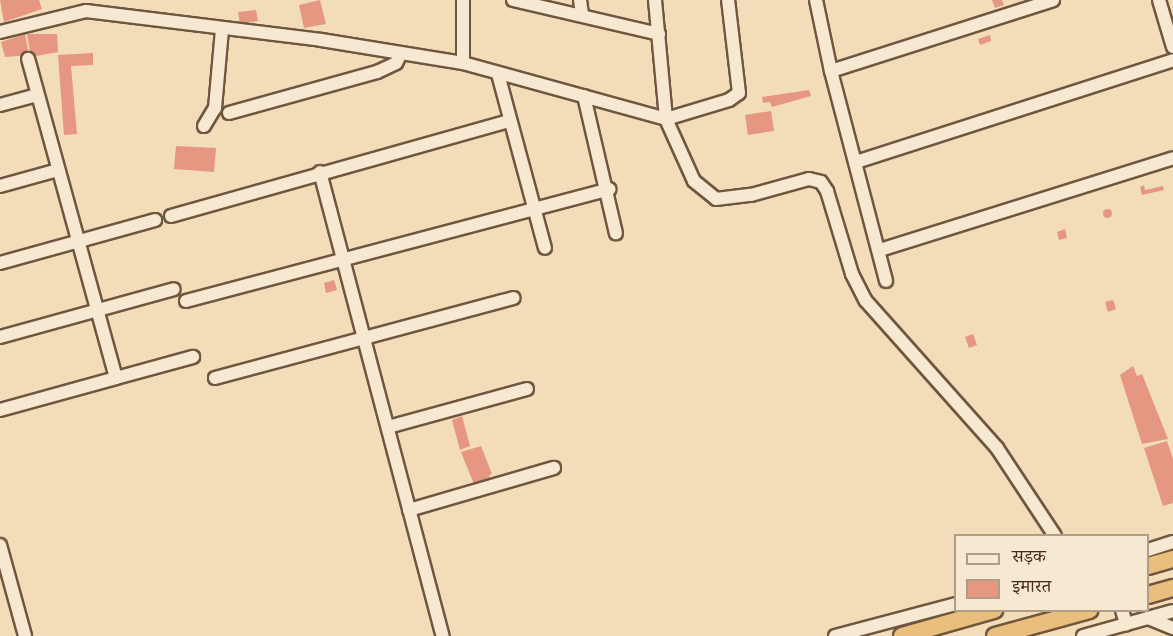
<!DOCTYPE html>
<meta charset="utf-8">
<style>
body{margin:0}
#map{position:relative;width:1173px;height:636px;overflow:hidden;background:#f3dcb8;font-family:"Libre Bodoni","Noto Serif Devanagari",serif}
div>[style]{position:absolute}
.building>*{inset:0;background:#e59781}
.round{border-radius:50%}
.roads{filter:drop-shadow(2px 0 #70563f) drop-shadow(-2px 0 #70563f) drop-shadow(0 2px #70563f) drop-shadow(0 -2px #70563f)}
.minor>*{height:12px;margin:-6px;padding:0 6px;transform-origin:6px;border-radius:6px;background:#f7e8d1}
.highway>*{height:16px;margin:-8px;padding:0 8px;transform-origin:8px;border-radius:8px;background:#eabe7c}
span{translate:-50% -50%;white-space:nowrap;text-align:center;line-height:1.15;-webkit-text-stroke:5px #f7e8d1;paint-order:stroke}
.legend{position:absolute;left:954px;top:534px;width:195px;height:78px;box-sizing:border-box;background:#f7e8d1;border:2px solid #b09c87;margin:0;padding:8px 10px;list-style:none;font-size:18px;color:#452a17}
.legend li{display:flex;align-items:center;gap:12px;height:30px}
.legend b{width:30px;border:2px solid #b09c87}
</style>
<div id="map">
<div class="building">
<div style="clip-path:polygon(0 0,39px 0,42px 9px,4px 22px)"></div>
<div style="clip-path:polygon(320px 0,326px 24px,304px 28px,299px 5px)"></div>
<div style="clip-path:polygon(992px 0,1002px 0,1004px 5px,995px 8px)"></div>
<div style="clip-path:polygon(256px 10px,258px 21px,240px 24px,238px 12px)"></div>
<div style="clip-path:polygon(25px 34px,29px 55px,5px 57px,1px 42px)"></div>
<div style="clip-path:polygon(27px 34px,57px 34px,58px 52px,31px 57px)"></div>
<div style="clip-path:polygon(990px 35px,991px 41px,980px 45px,978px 39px)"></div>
<div style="clip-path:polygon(93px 53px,93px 65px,71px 66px,77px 134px,64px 135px,58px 55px)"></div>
<div style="clip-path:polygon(809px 90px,811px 96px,804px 98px,772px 107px,770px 102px,763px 103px,762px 97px)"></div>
<div style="clip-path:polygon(771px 111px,774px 131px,748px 135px,745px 115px)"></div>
<div style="clip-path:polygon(176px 146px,216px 148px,214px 172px,174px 169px)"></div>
<div style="clip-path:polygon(1144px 185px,1145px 190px,1163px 186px,1164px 190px,1142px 195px,1140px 187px)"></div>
<div class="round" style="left:1102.5px;top:208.5px;width:9px;height:9px"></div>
<div style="clip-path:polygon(1065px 229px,1067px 238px,1059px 240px,1057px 232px)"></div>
<div style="clip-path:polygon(334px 280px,337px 290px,326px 293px,324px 283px)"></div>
<div style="clip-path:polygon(1113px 300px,1116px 309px,1108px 312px,1105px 302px)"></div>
<div style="clip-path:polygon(973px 334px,977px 345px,969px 348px,965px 337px)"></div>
<div style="clip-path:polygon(1133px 366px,1137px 376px,1142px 374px,1168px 439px,1142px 444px,1120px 375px)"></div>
<div style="clip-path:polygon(462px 416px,470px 446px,460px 450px,452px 420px)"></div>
<div style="clip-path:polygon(1167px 441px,1173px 459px,1173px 503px,1163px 506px,1144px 448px)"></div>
<div style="clip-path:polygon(481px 446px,492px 474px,489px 475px,492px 484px,476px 489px,461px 452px)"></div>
</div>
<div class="roads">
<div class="minor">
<div style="left:463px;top:0;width:63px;rotate:90deg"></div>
<div style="left:513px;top:0;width:150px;rotate:13.1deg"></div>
<div style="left:580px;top:0;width:14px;rotate:82deg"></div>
<div style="left:655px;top:0;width:120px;rotate:84.7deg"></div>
<div style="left:666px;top:119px;width:66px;rotate:-16.8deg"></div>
<div style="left:729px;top:100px;width:12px;rotate:-35deg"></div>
<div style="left:739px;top:93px;width:94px;rotate:-96.7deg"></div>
<div style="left:816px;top:0;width:73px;rotate:78.1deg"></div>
<div style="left:831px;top:71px;width:217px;rotate:75.3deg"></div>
<div style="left:1159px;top:0;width:49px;rotate:73.4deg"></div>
<div style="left:0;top:32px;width:89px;rotate:-13.7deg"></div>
<div style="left:86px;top:11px;width:237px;rotate:7deg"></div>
<div style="left:321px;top:40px;width:144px;rotate:9.2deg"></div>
<div style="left:463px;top:63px;width:211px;rotate:15.4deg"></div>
<div style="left:666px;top:119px;width:68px;rotate:65.7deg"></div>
<div style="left:694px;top:181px;width:28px;rotate:39deg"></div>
<div style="left:716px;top:199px;width:35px;rotate:-7deg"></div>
<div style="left:751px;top:195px;width:60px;rotate:-15.4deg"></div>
<div style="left:809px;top:179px;width:12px;rotate:14deg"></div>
<div style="left:821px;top:182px;width:11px;rotate:56deg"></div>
<div style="left:827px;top:191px;width:87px;rotate:73.2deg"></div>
<div style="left:852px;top:274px;width:30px;rotate:63deg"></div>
<div style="left:866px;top:301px;width:197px;rotate:48.3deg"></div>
<div style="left:997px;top:448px;width:105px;rotate:56.6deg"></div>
<div style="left:831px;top:71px;width:233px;rotate:-17.7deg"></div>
<div style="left:498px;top:74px;width:180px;rotate:74.9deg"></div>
<div style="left:584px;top:96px;width:141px;rotate:76.9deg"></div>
<div style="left:0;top:105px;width:38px;rotate:-15deg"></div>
<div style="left:229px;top:113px;width:154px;rotate:-15.5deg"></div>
<div style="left:377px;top:72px;width:21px;rotate:-25deg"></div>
<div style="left:396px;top:63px;width:11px;rotate:-63deg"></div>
<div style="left:204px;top:126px;width:21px;rotate:-59deg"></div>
<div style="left:215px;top:108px;width:78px;rotate:-84.9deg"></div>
<div style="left:856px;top:162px;width:333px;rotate:-17.8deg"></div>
<div style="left:320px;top:172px;width:480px;rotate:75.2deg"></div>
<div style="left:0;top:186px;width:60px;rotate:-15.4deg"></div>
<div style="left:171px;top:216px;width:352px;rotate:-15.7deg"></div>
<div style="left:880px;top:250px;width:307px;rotate:-17.4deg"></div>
<div style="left:0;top:263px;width:161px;rotate:-15.5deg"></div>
<div style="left:186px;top:301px;width:438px;rotate:-14.8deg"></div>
<div style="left:0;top:337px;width:180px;rotate:-15.4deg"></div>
<div style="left:116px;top:378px;width:80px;rotate:-15.3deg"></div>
<div style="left:215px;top:378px;width:309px;rotate:-15deg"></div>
<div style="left:0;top:410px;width:120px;rotate:-15.4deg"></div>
<div style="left:116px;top:378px;width:331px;rotate:-105.4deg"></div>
<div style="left:388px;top:427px;width:144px;rotate:-15.3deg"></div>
<div style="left:409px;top:510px;width:151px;rotate:-16.2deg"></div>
<div style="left:0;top:545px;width:94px;rotate:74.6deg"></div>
<div style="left:1148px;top:550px;width:26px;rotate:-18deg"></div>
<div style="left:1122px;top:610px;width:15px;rotate:74deg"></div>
<div style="left:1148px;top:618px;width:27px;rotate:22deg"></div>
<div style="left:835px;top:636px;width:125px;rotate:-14.8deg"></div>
<div style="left:1083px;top:636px;width:93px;rotate:-15.5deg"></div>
</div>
<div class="highway">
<div style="left:1148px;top:566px;width:26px;rotate:-16deg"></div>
<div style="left:1148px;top:595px;width:26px;rotate:-16deg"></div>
<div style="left:902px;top:636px;width:96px;rotate:-15.8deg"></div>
<div style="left:995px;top:636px;width:98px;rotate:-15.3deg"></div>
</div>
</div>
<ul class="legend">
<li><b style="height:8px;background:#f7e8d1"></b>सड़क</li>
<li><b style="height:16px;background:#e59781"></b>इमारत</li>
</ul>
</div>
